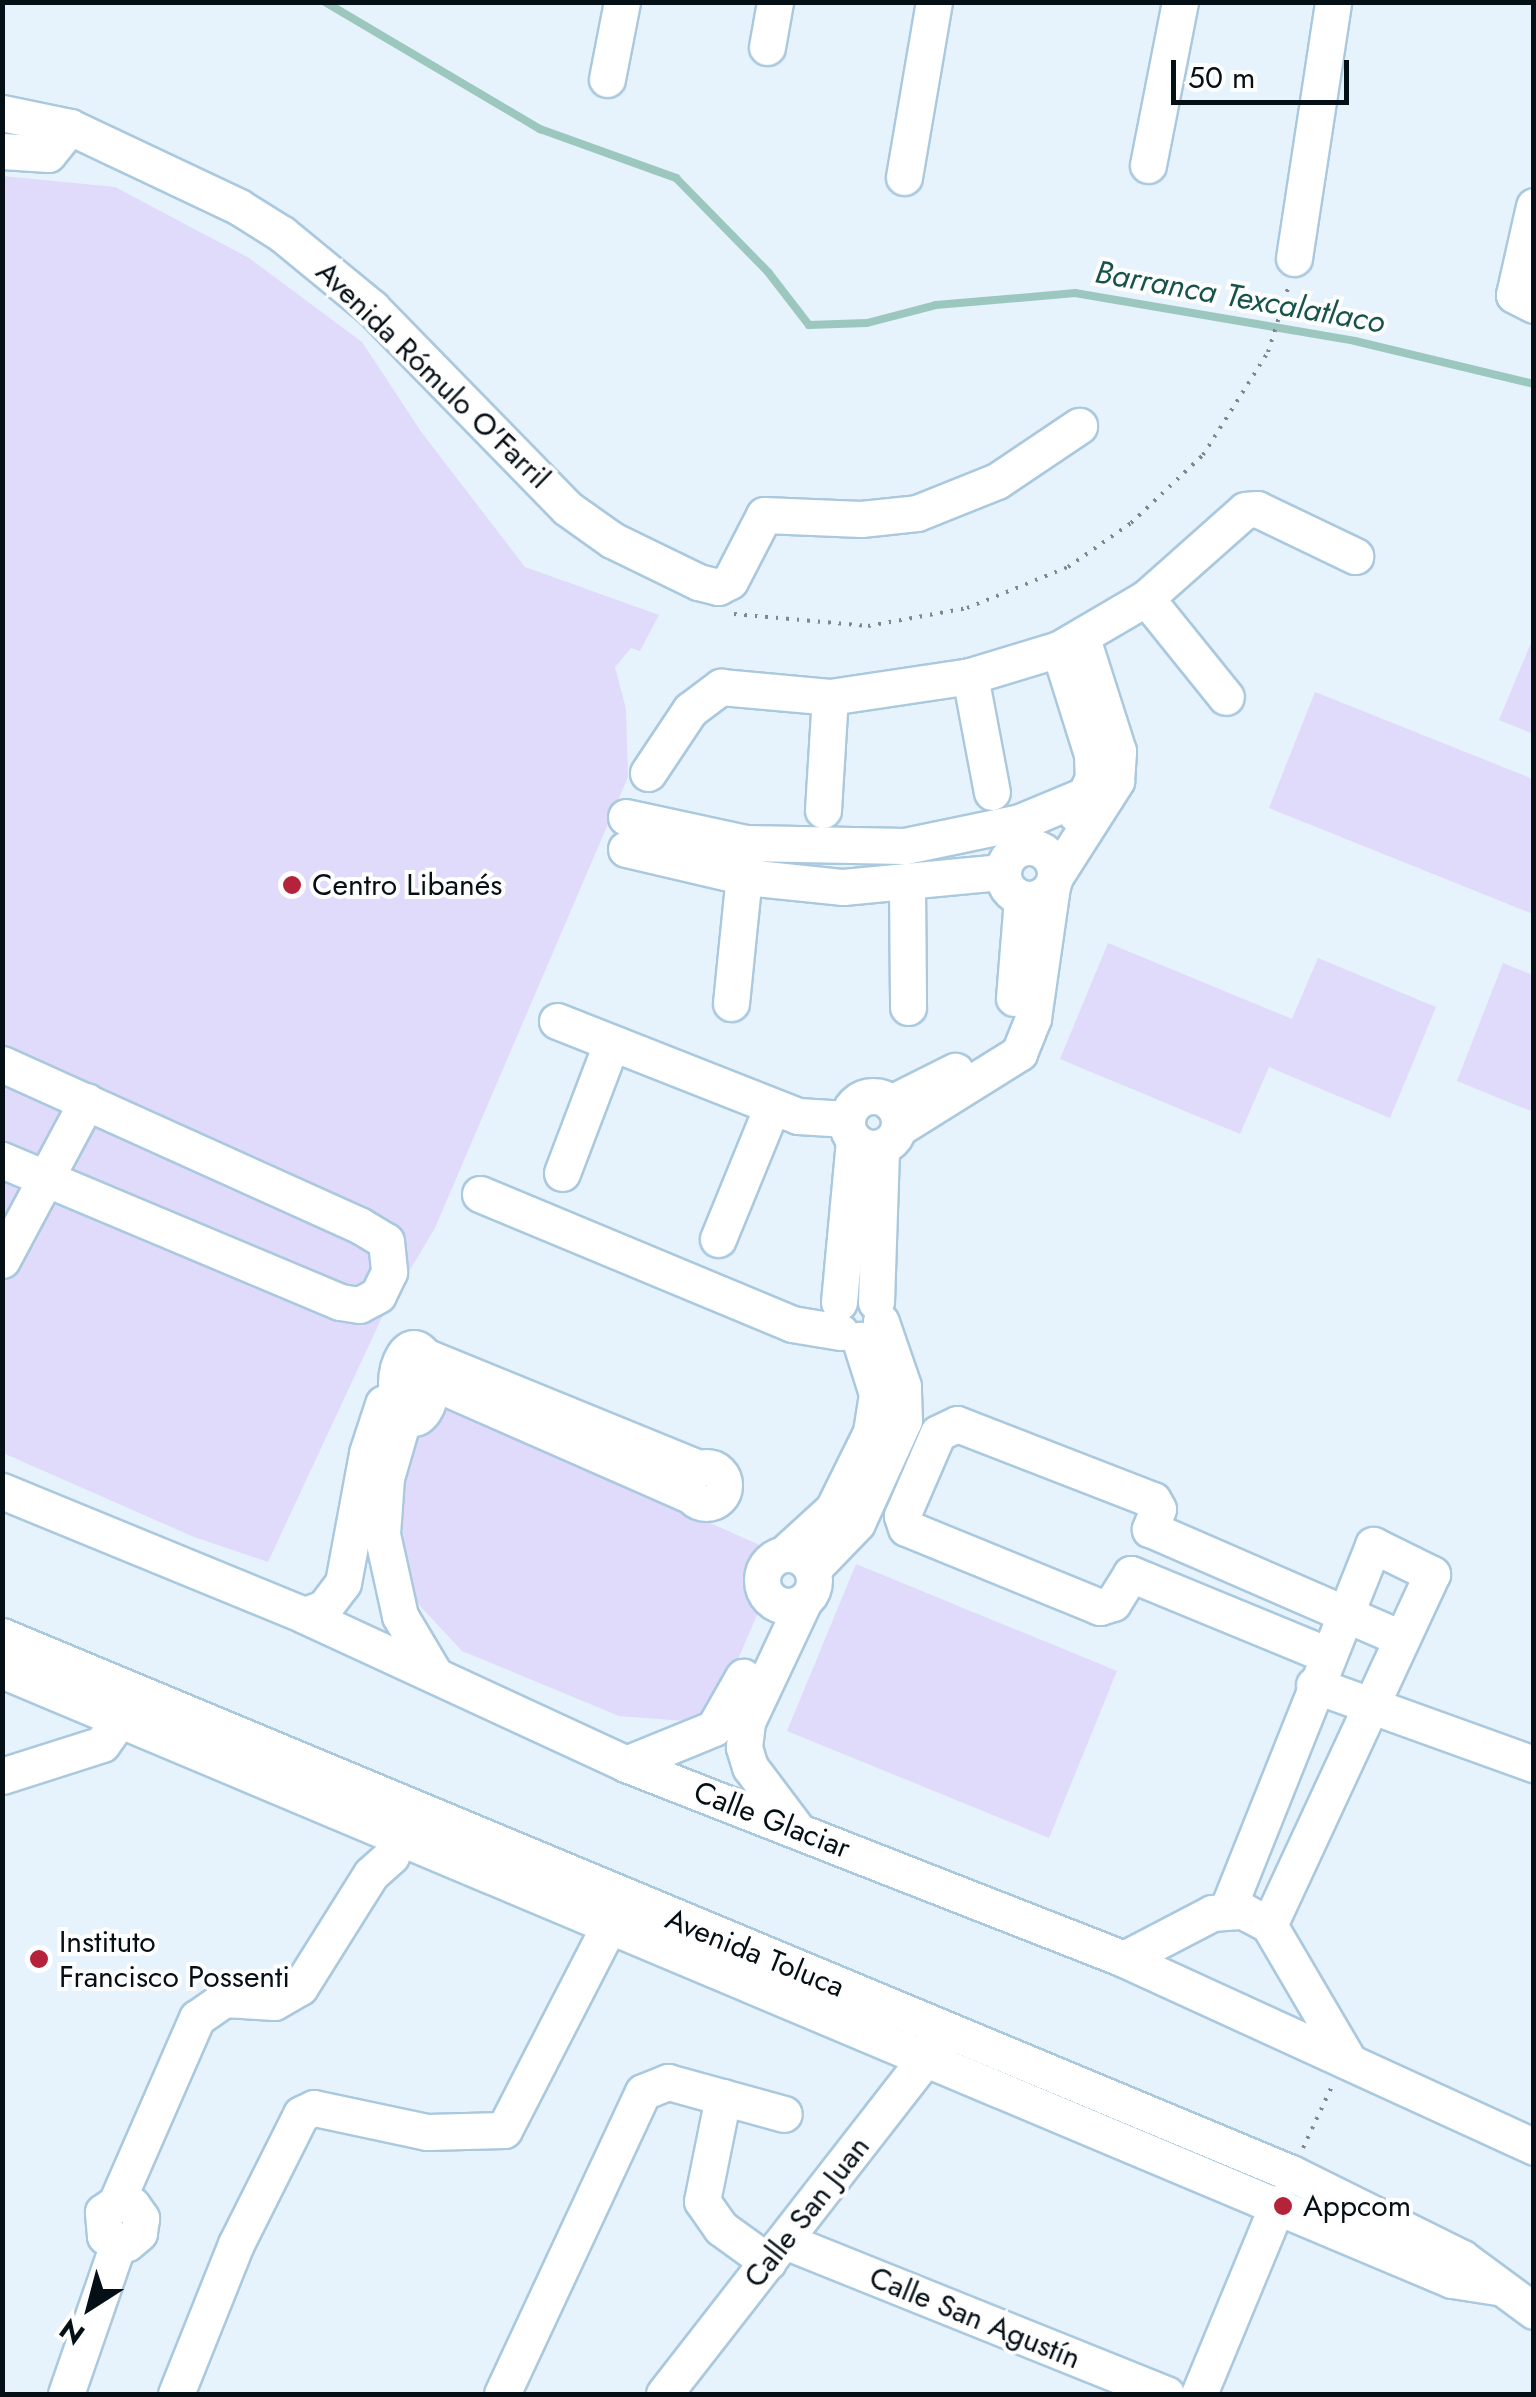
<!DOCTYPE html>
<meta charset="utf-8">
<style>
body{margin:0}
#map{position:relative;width:1536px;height:2397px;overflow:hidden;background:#e7f3fc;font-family:Jost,sans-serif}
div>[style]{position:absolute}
.green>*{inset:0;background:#e0dafb}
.stream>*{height:8px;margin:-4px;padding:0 4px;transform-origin:4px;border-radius:4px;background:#9bc7be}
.path>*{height:4px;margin-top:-2px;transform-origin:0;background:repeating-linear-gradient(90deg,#7c878f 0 2.5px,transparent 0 10.5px)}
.roads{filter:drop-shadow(2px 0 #aac9df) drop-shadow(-2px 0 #aac9df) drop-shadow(0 2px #aac9df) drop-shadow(0 -2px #aac9df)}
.minor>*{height:35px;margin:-17.5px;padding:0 17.5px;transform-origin:17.5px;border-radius:17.5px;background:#fff}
.minor>.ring{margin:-17.5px;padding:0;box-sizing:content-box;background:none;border:35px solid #fff;border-radius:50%}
.dots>*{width:28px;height:28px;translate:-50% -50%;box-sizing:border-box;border:5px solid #fefefe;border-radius:50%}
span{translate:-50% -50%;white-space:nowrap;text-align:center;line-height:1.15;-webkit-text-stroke:8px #fefefe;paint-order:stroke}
.street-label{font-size:30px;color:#050f16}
.poi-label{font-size:30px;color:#050f16}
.left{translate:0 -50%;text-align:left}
.water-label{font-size:32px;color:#18534b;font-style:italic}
.frame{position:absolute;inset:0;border:5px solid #050f16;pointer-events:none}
.north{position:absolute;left:40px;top:2257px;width:100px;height:100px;-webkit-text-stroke:8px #fefefe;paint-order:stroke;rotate:216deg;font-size:28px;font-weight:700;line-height:40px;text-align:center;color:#050f16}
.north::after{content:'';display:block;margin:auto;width:35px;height:45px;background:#050f16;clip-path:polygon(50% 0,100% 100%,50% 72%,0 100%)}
.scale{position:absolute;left:1171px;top:60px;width:178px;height:45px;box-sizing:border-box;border:5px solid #050f16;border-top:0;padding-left:12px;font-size:30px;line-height:35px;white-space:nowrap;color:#050f16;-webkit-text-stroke:8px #fefefe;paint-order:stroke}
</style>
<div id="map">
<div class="green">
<div style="clip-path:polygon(3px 176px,115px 187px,249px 258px,362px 342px,422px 433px,525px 567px,659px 615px,640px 651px,631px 648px,615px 667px,626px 709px,628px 777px,435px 1228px,384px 1313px,268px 1562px,194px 1537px,3px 1453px)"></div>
<div style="clip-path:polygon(1533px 638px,1533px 734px,1499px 720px)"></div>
<div style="clip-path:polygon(1315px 692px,1533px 779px,1533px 914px,1269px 808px)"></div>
<div style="clip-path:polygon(1108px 943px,1292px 1019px,1318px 958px,1436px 1007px,1390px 1118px,1269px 1067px,1240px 1134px,1060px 1059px)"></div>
<div style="clip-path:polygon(1503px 963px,1533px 975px,1533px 1112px,1457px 1081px)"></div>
<div style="clip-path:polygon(432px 1400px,762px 1546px,747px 1594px,760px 1608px,716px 1710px,698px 1722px,619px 1716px,462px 1651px,408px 1593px,399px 1478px)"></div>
<div style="clip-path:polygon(856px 1564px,1117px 1671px,1049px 1838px,787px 1731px)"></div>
</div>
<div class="stream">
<div style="left:325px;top:2px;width:250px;rotate:30.6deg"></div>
<div style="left:540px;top:129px;width:145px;rotate:19.8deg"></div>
<div style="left:676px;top:178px;width:132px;rotate:45.6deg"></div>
<div style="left:768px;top:272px;width:67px;rotate:52.3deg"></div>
<div style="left:809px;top:325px;width:58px;rotate:-2deg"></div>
<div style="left:867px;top:323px;width:71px;rotate:-14.6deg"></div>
<div style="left:936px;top:305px;width:140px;rotate:-4.9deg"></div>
<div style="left:1075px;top:293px;width:284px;rotate:9.7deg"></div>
<div style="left:1355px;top:341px;width:184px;rotate:13.5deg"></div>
</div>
<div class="path">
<div style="left:734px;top:614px;width:135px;rotate:5.1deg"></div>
<div style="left:868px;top:626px;width:101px;rotate:-10.3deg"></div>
<div style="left:967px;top:608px;width:109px;rotate:-22.1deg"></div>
<div style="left:1068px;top:567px;width:77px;rotate:-34.9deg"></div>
<div style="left:1131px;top:523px;width:99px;rotate:-43.4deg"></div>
<div style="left:1203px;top:455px;width:122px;rotate:-57.7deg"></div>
<div style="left:1268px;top:352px;width:67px;rotate:-72.6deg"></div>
<div style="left:1303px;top:2148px;width:71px;rotate:-64.9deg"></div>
</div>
<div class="roads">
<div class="minor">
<div style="left:767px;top:47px;width:46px;rotate:-79.9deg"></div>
<div style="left:607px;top:79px;width:78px;rotate:-79deg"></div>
<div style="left:2px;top:113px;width:69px;rotate:11.6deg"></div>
<div style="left:70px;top:127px;width:187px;rotate:25.3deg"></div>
<div style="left:239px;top:207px;width:51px;rotate:32.1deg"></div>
<div style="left:282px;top:234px;width:117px;rotate:39.4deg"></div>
<div style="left:372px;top:308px;width:279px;rotate:45.7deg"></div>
<div style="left:567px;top:508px;width:55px;rotate:35.4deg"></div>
<div style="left:612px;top:540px;width:96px;rotate:26deg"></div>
<div style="left:698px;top:582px;width:21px;rotate:14deg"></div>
<div style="left:718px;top:587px;width:13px;rotate:-27deg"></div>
<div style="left:730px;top:581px;width:74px;rotate:-62.7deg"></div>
<div style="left:764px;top:515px;width:97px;rotate:2.4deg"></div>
<div style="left:861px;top:519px;width:56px;rotate:-6.1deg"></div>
<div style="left:917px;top:513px;width:86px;rotate:-21.8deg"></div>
<div style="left:997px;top:481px;width:99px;rotate:-33.9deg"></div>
<div style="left:2px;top:151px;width:46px;rotate:3.7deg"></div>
<div style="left:48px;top:154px;width:35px;rotate:-51deg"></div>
<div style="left:1148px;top:165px;width:166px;rotate:-78.9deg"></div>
<div style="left:904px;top:177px;width:178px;rotate:-80.3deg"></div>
<div style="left:1534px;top:206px;width:91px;rotate:102.7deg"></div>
<div style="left:1514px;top:295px;width:22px;rotate:27deg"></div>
<div style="left:1294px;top:258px;width:259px;rotate:-81.3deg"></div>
<div style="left:1146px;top:598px;width:127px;rotate:51.1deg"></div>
<div style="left:1059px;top:649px;width:110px;rotate:72.6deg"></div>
<div style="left:1092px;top:754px;width:24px;rotate:88deg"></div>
<div style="left:1093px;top:778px;width:40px;rotate:115deg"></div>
<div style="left:970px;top:676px;width:118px;rotate:79.3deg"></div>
<div style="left:648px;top:773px;width:76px;rotate:-56.3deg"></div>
<div style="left:690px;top:710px;width:39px;rotate:-37deg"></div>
<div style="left:721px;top:687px;width:109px;rotate:5.2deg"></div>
<div style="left:830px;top:697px;width:142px;rotate:-8.5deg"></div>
<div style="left:970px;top:676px;width:93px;rotate:-16.9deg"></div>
<div style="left:1059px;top:649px;width:101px;rotate:-30.4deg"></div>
<div style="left:1146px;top:598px;width:132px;rotate:-41.6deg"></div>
<div style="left:1245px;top:510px;width:12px;rotate:-5deg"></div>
<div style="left:1257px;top:509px;width:109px;rotate:25.6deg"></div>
<div style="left:823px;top:810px;width:113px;rotate:-86.5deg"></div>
<div style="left:626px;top:817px;width:123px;rotate:12.2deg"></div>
<div style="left:746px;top:843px;width:159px;rotate:1.1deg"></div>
<div style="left:905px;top:846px;width:117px;rotate:-11.8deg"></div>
<div style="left:1020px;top:822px;width:73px;rotate:-22.7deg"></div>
<div class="ring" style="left:1003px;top:847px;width:17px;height:17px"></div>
<div style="left:626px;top:849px;width:123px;rotate:13.1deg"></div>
<div style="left:746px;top:877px;width:98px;rotate:5.9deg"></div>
<div style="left:843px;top:887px;width:160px;rotate:-5.4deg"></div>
<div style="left:1056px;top:875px;width:112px;rotate:-57.4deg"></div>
<div style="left:1116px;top:781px;width:30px;rotate:-86deg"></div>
<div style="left:1118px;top:751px;width:119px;rotate:-107.7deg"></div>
<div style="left:907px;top:886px;width:121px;rotate:89.5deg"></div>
<div style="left:1014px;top:998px;width:99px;rotate:-85.4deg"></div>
<div style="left:731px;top:1003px;width:149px;rotate:-84.2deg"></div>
<div style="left:557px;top:1021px;width:259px;rotate:21.5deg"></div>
<div style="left:798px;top:1116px;width:49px;rotate:3.5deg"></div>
<div style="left:2px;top:1064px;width:392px;rotate:24.3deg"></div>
<div style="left:359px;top:1225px;width:31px;rotate:31deg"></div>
<div style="left:386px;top:1241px;width:31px;rotate:84deg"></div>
<div style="left:389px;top:1272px;width:25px;rotate:116deg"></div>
<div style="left:378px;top:1295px;width:21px;rotate:152deg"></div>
<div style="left:359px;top:1305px;width:19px;rotate:-171deg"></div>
<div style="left:340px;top:1302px;width:367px;rotate:-157.2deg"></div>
<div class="ring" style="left:847px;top:1096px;width:17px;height:17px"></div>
<div style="left:891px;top:1103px;width:72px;rotate:-26.6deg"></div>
<div style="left:899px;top:1128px;width:142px;rotate:-32deg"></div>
<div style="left:1019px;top:1053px;width:38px;rotate:-68deg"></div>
<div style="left:1033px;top:1018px;width:133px;rotate:-81.8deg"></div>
<div style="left:562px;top:1173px;width:138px;rotate:-69.2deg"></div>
<div style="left:480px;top:1194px;width:338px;rotate:22.6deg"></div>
<div style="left:792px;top:1324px;width:49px;rotate:9.5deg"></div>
<div style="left:718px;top:1239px;width:143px;rotate:-67.8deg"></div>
<div style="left:2px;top:1260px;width:180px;rotate:-61.9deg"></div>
<div style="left:839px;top:1302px;width:163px;rotate:-84.7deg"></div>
<div style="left:876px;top:1302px;width:154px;rotate:-88.1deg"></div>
<div class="ring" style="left:396px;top:1348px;width:-5px;height:-5px"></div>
<div style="left:424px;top:1356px;width:297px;rotate:22.2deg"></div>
<div style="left:415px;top:1378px;width:104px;rotate:106.2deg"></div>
<div style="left:386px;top:1478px;width:56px;rotate:94.1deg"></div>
<div style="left:382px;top:1534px;width:84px;rotate:77.6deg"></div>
<div style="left:400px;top:1616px;width:66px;rotate:59.2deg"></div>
<div style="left:453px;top:1391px;width:261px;rotate:23.7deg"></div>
<div class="ring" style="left:688px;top:1467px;width:1px;height:1px"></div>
<div style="left:2px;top:1491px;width:326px;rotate:22.3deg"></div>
<div style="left:304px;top:1615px;width:355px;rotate:24.8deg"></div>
<div style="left:626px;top:1764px;width:535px;rotate:21.38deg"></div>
<div style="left:1124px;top:1959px;width:451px;rotate:24.6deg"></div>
<div style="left:785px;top:1553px;width:65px;rotate:-42.5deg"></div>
<div style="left:833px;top:1509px;width:86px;rotate:-63.7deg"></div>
<div style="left:871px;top:1432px;width:38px;rotate:-81deg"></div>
<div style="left:877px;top:1394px;width:57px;rotate:-107.5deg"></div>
<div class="ring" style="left:762px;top:1554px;width:17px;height:17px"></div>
<div style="left:812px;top:1570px;width:65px;rotate:-46.2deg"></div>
<div style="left:857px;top:1523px;width:113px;rotate:-65.5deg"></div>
<div style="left:904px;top:1420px;width:34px;rotate:-92deg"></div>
<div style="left:903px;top:1386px;width:68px;rotate:-109deg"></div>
<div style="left:304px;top:1615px;width:21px;rotate:-19deg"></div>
<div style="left:324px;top:1608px;width:31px;rotate:-53deg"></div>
<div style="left:343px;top:1583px;width:132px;rotate:-79.5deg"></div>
<div style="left:367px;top:1453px;width:52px;rotate:-71.9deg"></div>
<div style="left:2px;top:1636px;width:1396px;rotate:22.62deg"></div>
<div style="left:1291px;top:2173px;width:191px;rotate:26.4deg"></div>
<div style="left:1462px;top:2258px;width:89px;rotate:36.4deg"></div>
<div style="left:1325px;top:1654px;width:210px;rotate:-157.6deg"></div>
<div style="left:1131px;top:1574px;width:34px;rotate:122deg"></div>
<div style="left:1113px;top:1603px;width:14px;rotate:163deg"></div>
<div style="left:1100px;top:1607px;width:209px;rotate:-157.8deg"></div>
<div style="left:906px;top:1528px;width:13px;rotate:-108deg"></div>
<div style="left:902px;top:1516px;width:90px;rotate:-66.6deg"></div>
<div style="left:938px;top:1433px;width:21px;rotate:-25deg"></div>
<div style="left:957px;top:1424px;width:210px;rotate:21.2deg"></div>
<div style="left:1153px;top:1500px;width:10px;rotate:61deg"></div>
<div style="left:1158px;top:1509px;width:22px;rotate:112deg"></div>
<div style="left:1150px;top:1529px;width:274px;rotate:23.5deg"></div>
<div style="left:2px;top:1670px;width:1573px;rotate:22.82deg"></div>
<div style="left:1452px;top:2280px;width:46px;rotate:8.8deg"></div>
<div style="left:1314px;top:1685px;width:234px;rotate:19.8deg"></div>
<div style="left:626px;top:1764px;width:95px;rotate:-22.2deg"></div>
<div style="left:714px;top:1728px;width:59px;rotate:-60.4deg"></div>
<div style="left:2px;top:1776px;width:105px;rotate:-17.7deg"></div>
<div style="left:102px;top:1744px;width:52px;rotate:-54.5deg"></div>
<div style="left:796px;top:1828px;width:76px;rotate:-127deg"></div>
<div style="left:750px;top:1767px;width:21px;rotate:-107deg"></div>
<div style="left:744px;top:1747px;width:25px;rotate:-83deg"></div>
<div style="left:747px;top:1722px;width:132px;rotate:-64.8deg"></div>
<div style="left:1228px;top:1908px;width:391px;rotate:-68.2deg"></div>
<div style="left:1373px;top:1545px;width:66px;rotate:26.2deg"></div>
<div style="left:1432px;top:1574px;width:387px;rotate:114.9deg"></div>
<div style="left:1124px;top:1959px;width:99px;rotate:-27.6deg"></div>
<div style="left:1212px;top:1913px;width:31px;rotate:-4deg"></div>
<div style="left:1243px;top:1911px;width:30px;rotate:28deg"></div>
<div style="left:1269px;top:1925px;width:152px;rotate:59.6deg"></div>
<div style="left:723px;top:2097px;width:106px;rotate:101.4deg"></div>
<div style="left:702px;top:2201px;width:33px;rotate:55deg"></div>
<div style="left:721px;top:2228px;width:58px;rotate:35.9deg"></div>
<div style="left:116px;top:2203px;width:16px;rotate:7deg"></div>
<div style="left:132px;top:2205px;width:16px;rotate:55deg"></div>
<div style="left:141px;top:2218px;width:15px;rotate:98deg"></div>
<div style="left:139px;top:2233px;width:16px;rotate:140deg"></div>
<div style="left:127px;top:2243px;width:23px;rotate:-162deg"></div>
<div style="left:105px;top:2236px;width:24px;rotate:-95deg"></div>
<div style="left:103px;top:2212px;width:16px;rotate:-35deg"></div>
<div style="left:116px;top:2203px;width:202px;rotate:-66.4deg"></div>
<div style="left:197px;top:2018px;width:33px;rotate:-35deg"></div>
<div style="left:224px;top:1999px;width:50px;rotate:3.4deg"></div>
<div style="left:274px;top:2002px;width:30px;rotate:-30deg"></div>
<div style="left:300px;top:1987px;width:133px;rotate:-57.9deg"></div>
<div style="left:371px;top:1874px;width:27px;rotate:-42deg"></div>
<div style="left:391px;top:1856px;width:46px;rotate:-68.4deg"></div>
<div style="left:785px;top:2241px;width:411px;rotate:21.9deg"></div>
<div style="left:66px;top:2394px;width:159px;rotate:-70.9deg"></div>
<div style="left:176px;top:2394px;width:162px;rotate:-68.2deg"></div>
<div style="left:236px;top:2244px;width:145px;rotate:-63.4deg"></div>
<div style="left:301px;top:2114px;width:14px;rotate:-25deg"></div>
<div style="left:314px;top:2108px;width:116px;rotate:12deg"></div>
<div style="left:427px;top:2132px;width:77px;rotate:-1.5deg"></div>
<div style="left:504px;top:2130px;width:232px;rotate:-62.8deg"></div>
<div style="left:502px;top:2394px;width:333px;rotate:-65deg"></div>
<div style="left:643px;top:2092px;width:27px;rotate:-22deg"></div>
<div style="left:668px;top:2082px;width:120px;rotate:15.4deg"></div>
<div style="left:664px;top:2394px;width:449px;rotate:-52.1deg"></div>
<div style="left:1199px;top:2394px;width:207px;rotate:-67.5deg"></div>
</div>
</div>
<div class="dots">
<div style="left:292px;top:885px;background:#b5233b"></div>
<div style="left:39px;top:1959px;background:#b5233b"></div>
<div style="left:1283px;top:2206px;background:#b5233b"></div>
</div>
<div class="street-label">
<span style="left:433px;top:375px;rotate:44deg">Avenida Rómulo O'Farril</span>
<span style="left:772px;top:1820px;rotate:21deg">Calle Glaciar</span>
<span style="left:755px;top:1953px;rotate:22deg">Avenida Toluca</span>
<span style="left:807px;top:2212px;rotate:-52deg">Calle San Juan</span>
<span style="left:975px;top:2318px;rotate:22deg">Calle San Agustín</span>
</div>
<div class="poi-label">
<span class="left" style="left:312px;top:885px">Centro Libanés</span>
<span class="left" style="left:59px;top:1959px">Instituto<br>Francisco Possenti</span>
<span class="left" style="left:1303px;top:2206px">Appcom</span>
</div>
<div class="water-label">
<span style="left:1240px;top:297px;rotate:10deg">Barranca Texcalatlaco</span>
</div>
<div class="frame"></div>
<div class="north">N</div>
<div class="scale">50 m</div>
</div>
